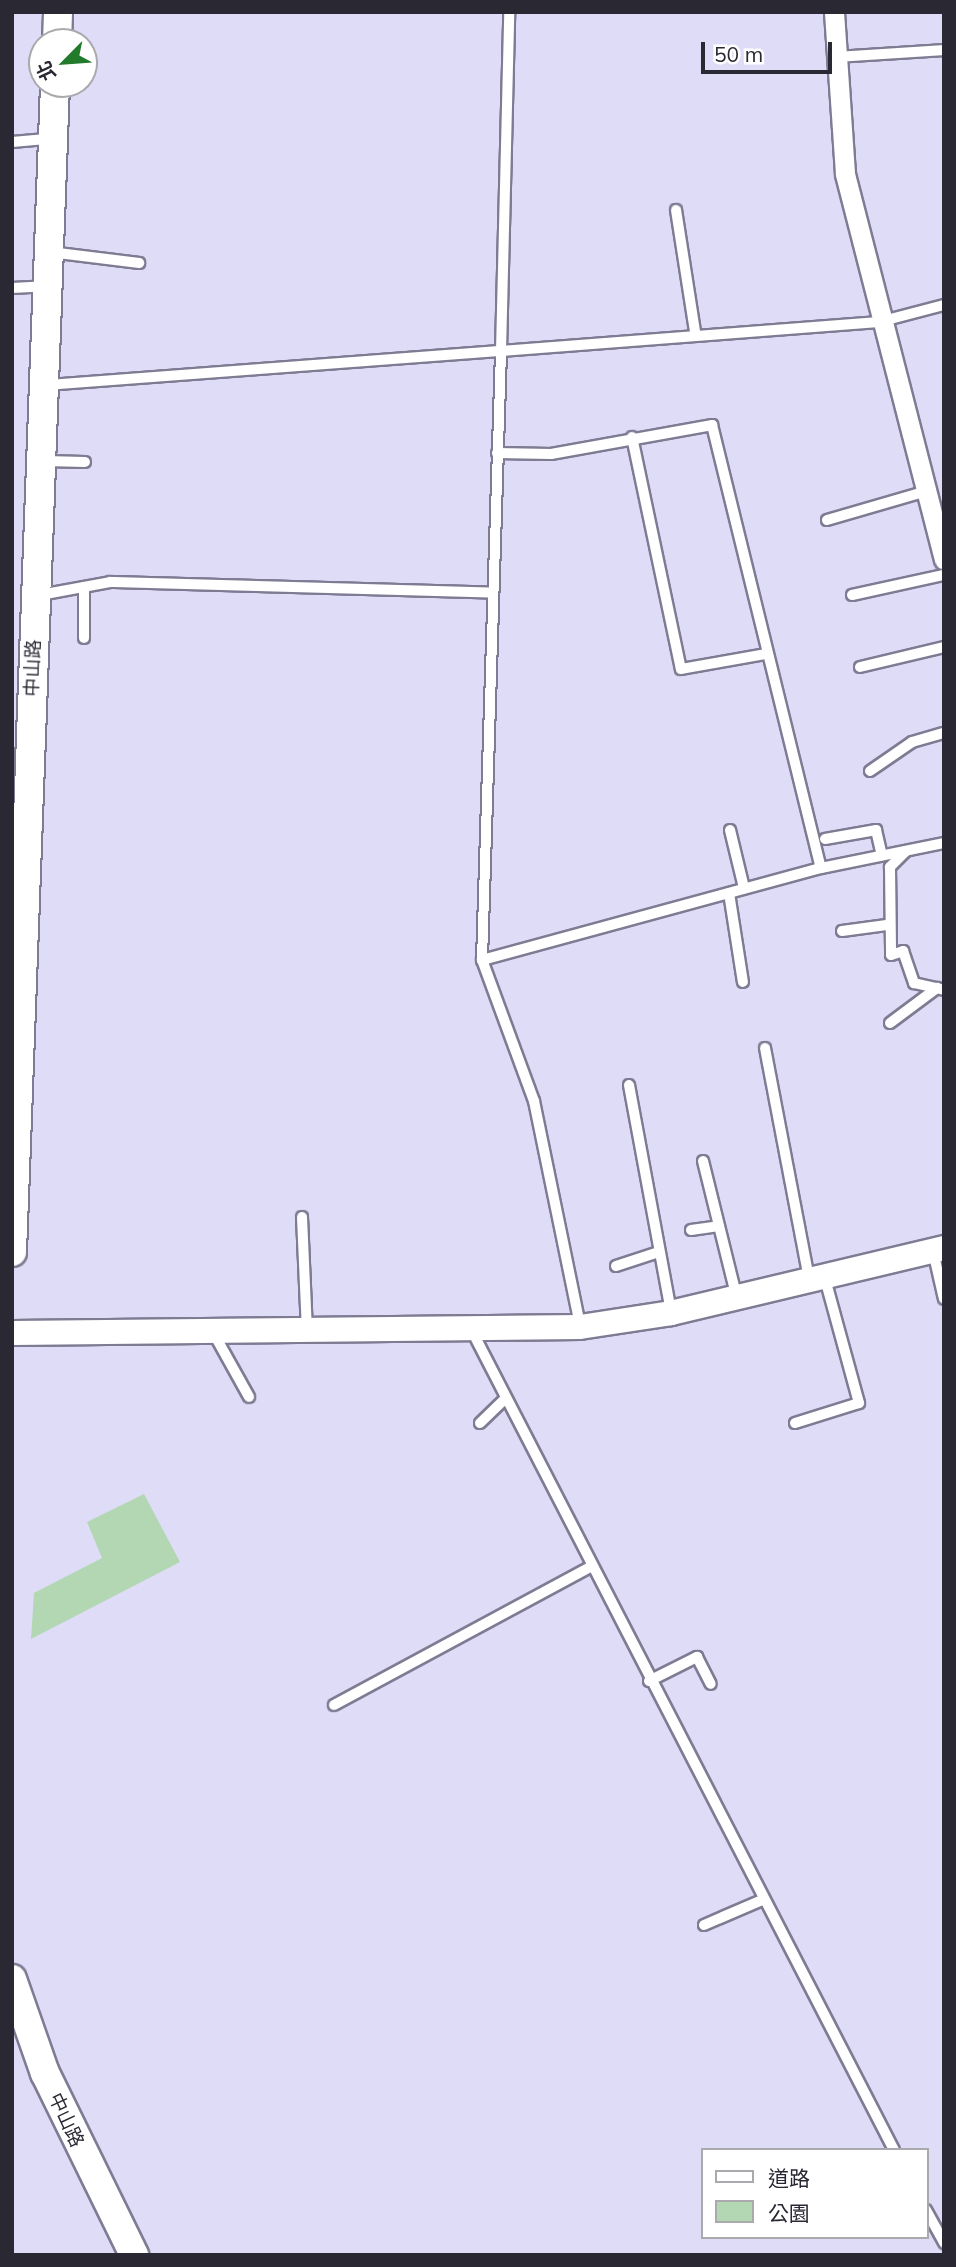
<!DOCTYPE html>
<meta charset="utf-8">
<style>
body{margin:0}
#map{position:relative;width:956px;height:2267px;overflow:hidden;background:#dfdcf7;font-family:Mulish,"Noto Sans TC",sans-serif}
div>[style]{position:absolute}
.green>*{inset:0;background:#b2d7b2}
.roads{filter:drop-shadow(2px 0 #7e7b93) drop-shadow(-2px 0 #7e7b93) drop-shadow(0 2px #7e7b93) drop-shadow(0 -2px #7e7b93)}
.service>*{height:10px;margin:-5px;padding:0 5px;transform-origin:5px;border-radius:5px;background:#fff}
.minor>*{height:19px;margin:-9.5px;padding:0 9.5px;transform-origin:9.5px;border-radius:9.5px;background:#fff}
.tertiary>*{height:24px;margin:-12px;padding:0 12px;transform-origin:12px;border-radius:12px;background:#fff}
.secondary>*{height:28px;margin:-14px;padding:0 14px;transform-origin:14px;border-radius:14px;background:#fff}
span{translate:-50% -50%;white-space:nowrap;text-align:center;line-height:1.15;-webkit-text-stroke:5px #fff;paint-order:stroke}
.street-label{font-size:19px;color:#2a2933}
.frame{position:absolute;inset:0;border:14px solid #2a2933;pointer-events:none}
.legend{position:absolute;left:701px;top:2148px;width:228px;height:91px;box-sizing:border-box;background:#fff;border:2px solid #aaa9ad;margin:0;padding:9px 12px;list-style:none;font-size:21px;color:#2a2933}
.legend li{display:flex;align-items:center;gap:14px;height:35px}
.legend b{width:35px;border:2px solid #aaa9ad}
.north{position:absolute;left:28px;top:28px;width:70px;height:70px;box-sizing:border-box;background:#fff;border:2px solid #aaa9ad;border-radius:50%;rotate:245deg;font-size:19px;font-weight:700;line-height:28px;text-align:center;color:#2a2933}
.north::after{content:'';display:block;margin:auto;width:24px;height:32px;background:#217b2a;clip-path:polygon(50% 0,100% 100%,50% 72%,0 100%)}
.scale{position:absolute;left:701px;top:42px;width:131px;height:32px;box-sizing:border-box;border:4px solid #2a2933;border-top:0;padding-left:9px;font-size:21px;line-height:24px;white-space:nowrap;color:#2a2933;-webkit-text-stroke:5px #fff;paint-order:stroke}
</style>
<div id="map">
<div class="green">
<div style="clip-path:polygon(144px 1494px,180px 1562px,31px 1639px,34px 1593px,102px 1558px,87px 1522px)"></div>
</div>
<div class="roads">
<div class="service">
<div style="left:837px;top:57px;width:107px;rotate:-3.7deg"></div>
<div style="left:12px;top:142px;width:37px;rotate:-5deg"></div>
<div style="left:676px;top:210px;width:123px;rotate:81.1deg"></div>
<div style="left:50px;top:252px;width:90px;rotate:7deg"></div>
<div style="left:12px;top:288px;width:33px;rotate:-3deg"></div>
<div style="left:47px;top:385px;width:455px;rotate:-4.3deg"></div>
<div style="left:501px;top:351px;width:339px;rotate:-88.6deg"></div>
<div style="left:632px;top:437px;width:237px;rotate:78.1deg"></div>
<div style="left:681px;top:669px;width:86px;rotate:-10deg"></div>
<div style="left:497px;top:453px;width:54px;rotate:1.1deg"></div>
<div style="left:551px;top:454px;width:164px;rotate:-10.2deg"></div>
<div style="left:712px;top:425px;width:456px;rotate:76.2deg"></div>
<div style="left:45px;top:461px;width:40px;rotate:1.4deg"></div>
<div style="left:827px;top:520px;width:104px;rotate:-16.2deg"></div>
<div style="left:84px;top:587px;width:51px;rotate:90deg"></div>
<div style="left:40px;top:595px;width:71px;rotate:-10.5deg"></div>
<div style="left:110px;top:582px;width:383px;rotate:1.6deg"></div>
<div style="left:852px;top:595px;width:94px;rotate:-12.3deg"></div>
<div style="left:860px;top:667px;width:86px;rotate:-13.4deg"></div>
<div style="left:870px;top:771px;width:51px;rotate:-34.6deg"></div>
<div style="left:912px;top:742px;width:33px;rotate:-16deg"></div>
<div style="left:730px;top:830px;width:60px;rotate:76.4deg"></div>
<div style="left:825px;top:839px;width:52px;rotate:-10deg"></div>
<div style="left:876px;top:830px;width:26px;rotate:77deg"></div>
<div style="left:906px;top:851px;width:23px;rotate:135deg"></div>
<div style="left:890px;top:867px;width:88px;rotate:89.3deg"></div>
<div style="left:891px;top:955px;width:13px;rotate:-18deg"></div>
<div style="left:903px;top:951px;width:34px;rotate:71deg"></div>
<div style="left:914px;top:983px;width:31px;rotate:13deg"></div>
<div style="left:729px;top:893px;width:90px;rotate:81.1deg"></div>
<div style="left:842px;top:931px;width:45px;rotate:-7.6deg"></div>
<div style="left:482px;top:960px;width:351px;rotate:-15.2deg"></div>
<div style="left:821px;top:868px;width:126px;rotate:-11.5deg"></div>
<div style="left:890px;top:1023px;width:59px;rotate:-36.7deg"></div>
<div style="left:765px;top:1048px;width:234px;rotate:79.2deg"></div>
<div style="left:629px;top:1085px;width:231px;rotate:79.5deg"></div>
<div style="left:703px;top:1161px;width:141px;rotate:76.1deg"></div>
<div style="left:302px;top:1217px;width:113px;rotate:87.5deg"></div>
<div style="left:691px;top:1230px;width:28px;rotate:-8deg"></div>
<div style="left:933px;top:1251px;width:49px;rotate:77.1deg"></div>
<div style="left:616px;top:1266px;width:45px;rotate:-18deg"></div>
<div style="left:580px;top:1325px;width:229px;rotate:-101.6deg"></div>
<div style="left:534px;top:1101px;width:150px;rotate:-110.2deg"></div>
<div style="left:482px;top:960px;width:609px;rotate:-88.21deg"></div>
<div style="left:501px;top:351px;width:379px;rotate:-4.4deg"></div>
<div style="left:879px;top:322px;width:67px;rotate:-14.7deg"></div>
<div style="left:472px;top:1331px;width:921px;rotate:62.74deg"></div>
<div style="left:214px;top:1334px;width:72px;rotate:60.9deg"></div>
<div style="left:480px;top:1423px;width:36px;rotate:-44deg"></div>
<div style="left:795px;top:1423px;width:67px;rotate:-17.4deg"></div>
<div style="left:859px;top:1403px;width:129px;rotate:-105.3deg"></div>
<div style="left:649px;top:1681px;width:54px;rotate:-26.6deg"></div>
<div style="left:697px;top:1657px;width:30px;rotate:63deg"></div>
<div style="left:334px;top:1705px;width:291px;rotate:-28.3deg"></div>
<div style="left:704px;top:1925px;width:63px;rotate:-23.3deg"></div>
<div style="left:926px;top:2210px;width:38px;rotate:61deg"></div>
</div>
<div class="minor">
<div style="left:834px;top:12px;width:162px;rotate:86.1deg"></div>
<div style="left:845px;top:174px;width:398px;rotate:75.6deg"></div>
</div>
<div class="tertiary">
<div style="left:12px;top:1333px;width:568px;rotate:-0.61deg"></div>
<div style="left:580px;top:1327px;width:92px;rotate:-8.7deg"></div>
<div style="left:671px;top:1313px;width:281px;rotate:-13.4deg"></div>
</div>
<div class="secondary">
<div style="left:57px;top:42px;width:30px;rotate:-88deg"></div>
<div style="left:12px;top:1252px;width:1169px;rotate:-87.89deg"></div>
<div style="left:12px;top:1979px;width:100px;rotate:70.7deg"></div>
<div style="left:45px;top:2073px;width:203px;rotate:63.9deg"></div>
</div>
</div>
<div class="street-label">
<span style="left:33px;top:668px;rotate:-88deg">中山路</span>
<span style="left:66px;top:2120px;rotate:65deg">中山路</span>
</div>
<div class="frame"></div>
<ul class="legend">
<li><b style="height:9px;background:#fff"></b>道路</li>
<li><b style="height:19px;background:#b2d7b2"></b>公園</li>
</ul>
<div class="north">北</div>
<div class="scale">50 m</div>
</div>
